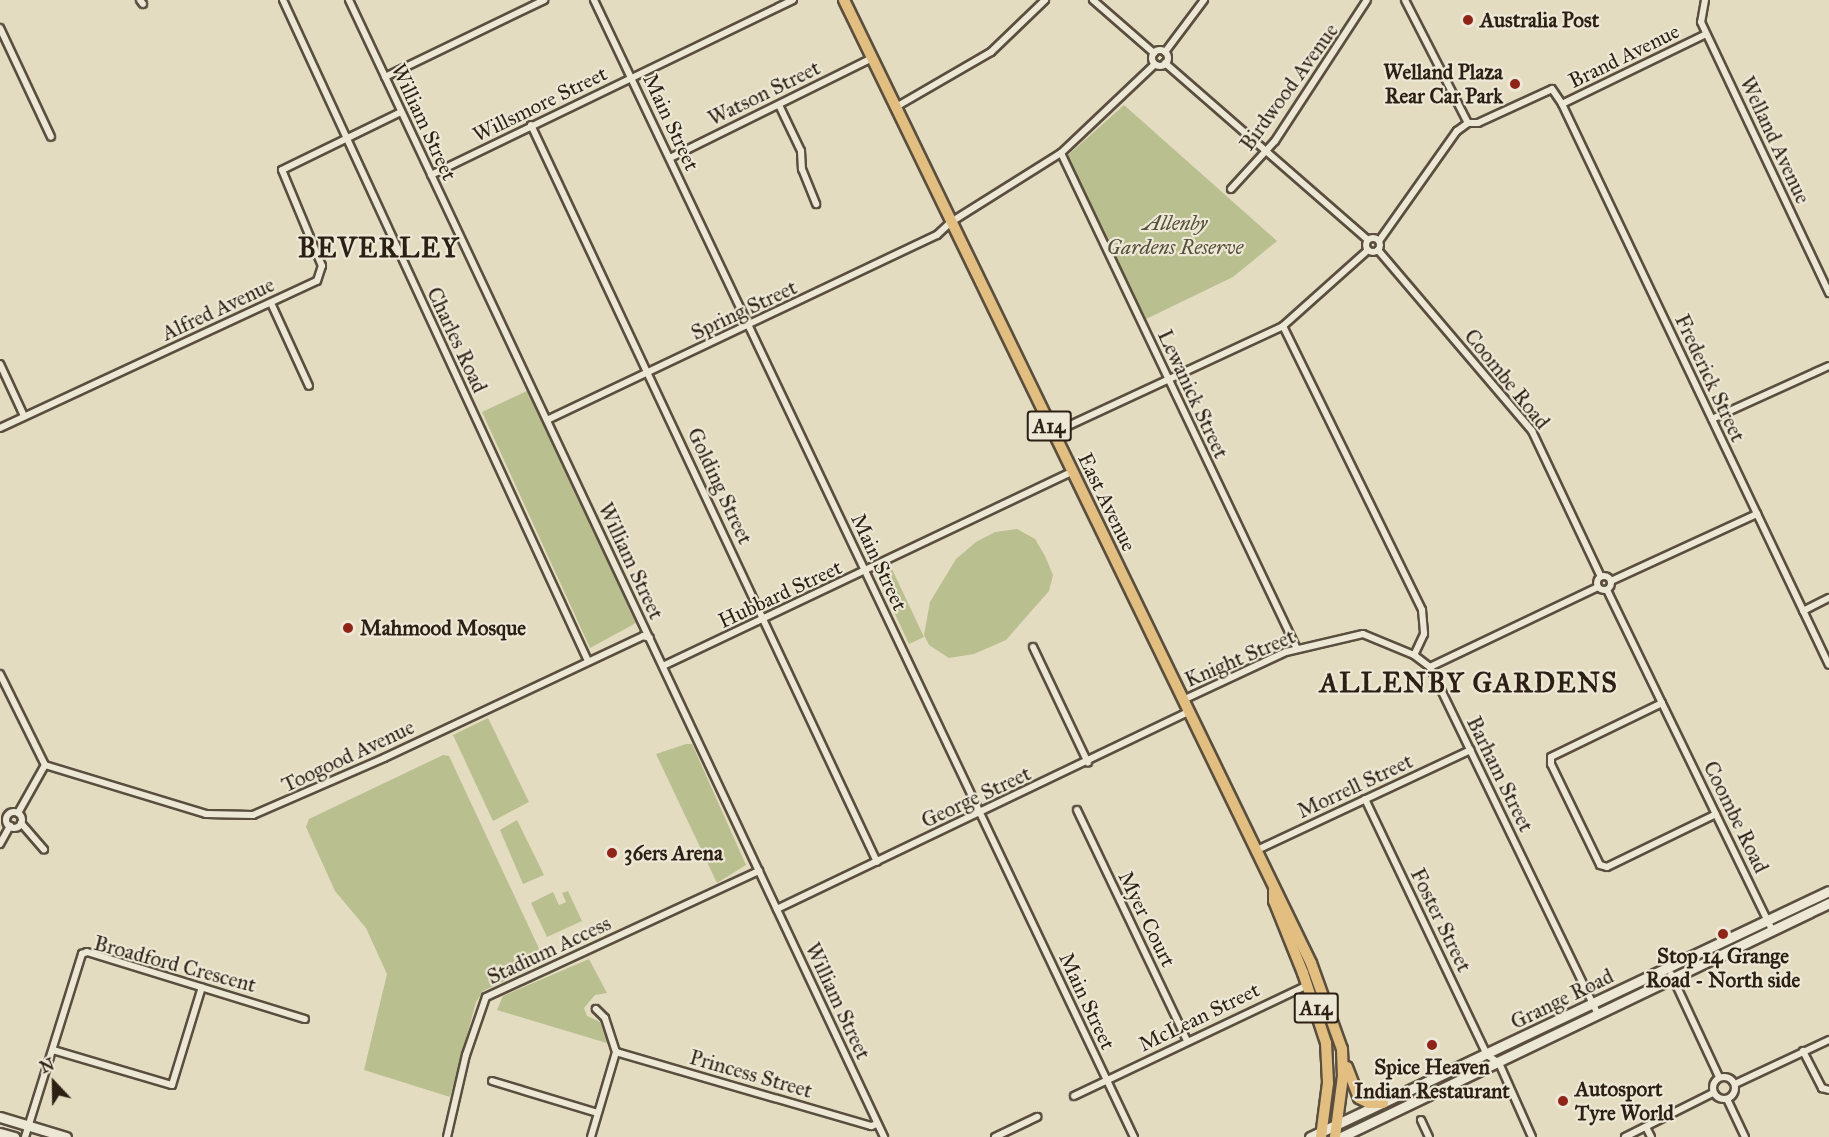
<!DOCTYPE html>
<style>
body{margin:0}
#map{position:relative;width:1829px;height:1137px;overflow:hidden;background:#e4dcc0;font-family:"IM FELL Great Primer",serif}
div>[style]{position:absolute}
.green>*{inset:0;background:#b9bf8f}
.roads{filter:drop-shadow(2px 0 #5a4e3f) drop-shadow(-2px 0 #5a4e3f) drop-shadow(0 2px #5a4e3f) drop-shadow(0 -2px #5a4e3f)}
.minor>*{height:6px;margin:-3px;padding:0 3px;transform-origin:3px;border-radius:3px;background:#ede8d6}
.minor>.ring{margin:-3px;padding:0;box-sizing:content-box;background:none;border:6px solid #ede8d6;border-radius:50%}
.secondary>*{height:9px;margin:-4.5px;padding:0 4.5px;transform-origin:4.5px;border-radius:4.5px;background:#ede8d6}
.primary>*{height:10px;margin:-5px;padding:0 5px;transform-origin:5px;border-radius:5px;background:#e2be80}
.dots>*{width:16px;height:16px;translate:-50% -50%;box-sizing:border-box;border:3px solid #ede8d6;border-radius:50%}
span{translate:-50% -50%;white-space:nowrap;text-align:center;line-height:1.15;-webkit-text-stroke:4.5px #ede8d6;paint-order:stroke}
.shield-label span{padding:2px 4px;background:#ede8d6;border:2px solid;border-radius:4px;-webkit-text-stroke-width:0}
.shield-label{font-size:20px;color:#2c1f14;font-weight:700}
.poi-label{font-size:21px;color:#2c1f14;font-weight:700}
.left{translate:0 -50%;text-align:left}
.right{translate:-100% -50%;text-align:right}
.street-label{font-size:21px;color:#2c1f14}
.park-label{font-size:21px;color:#564f39;font-style:italic}
.district-label{font-size:27px;color:#2c1f14;font-weight:700;letter-spacing:1.5px}
.north{position:absolute;left:24px;top:1053px;width:60px;height:60px;-webkit-text-stroke:4px #ede8d6;paint-order:stroke;rotate:338deg;font-size:16px;font-weight:700;line-height:24px;text-align:center;color:#2c1f14}
.north::after{content:'';display:block;margin:auto;width:21px;height:27px;background:#2c1f14;clip-path:polygon(50% 0,100% 100%,50% 72%,0 100%)}
</style>
<div id="map">
<div class="green">
<div style="clip-path:polygon(1124px 105px,1277px 241px,1233px 277px,1146px 319px,1067px 156px)"></div>
<div style="clip-path:polygon(527px 391px,636px 623px,590px 648px,482px 412px)"></div>
<div style="clip-path:polygon(1017px 529px,1035px 539px,1045px 556px,1053px 575px,1049px 591px,1006px 640px,974px 654px,949px 658px,929px 645px,924px 635px,930px 602px,956px 559px,976px 542px,995px 532px)"></div>
<div style="clip-path:polygon(891px 567px,924px 637px,909px 644px,878px 578px)"></div>
<div style="clip-path:polygon(488px 718px,529px 802px,493px 821px,453px 735px)"></div>
<div style="clip-path:polygon(686px 744px,692px 744px,746px 865px,717px 883px,656px 754px)"></div>
<div style="clip-path:polygon(443px 755px,449px 756px,543px 957px,541px 963px,483px 991px,476px 1002px,450px 1097px,364px 1070px,387px 974px,366px 928px,335px 891px,306px 827px,309px 819px)"></div>
<div style="clip-path:polygon(517px 820px,544px 875px,523px 884px,500px 830px)"></div>
<div style="clip-path:polygon(568px 891px,582px 921px,547px 937px,531px 903px,553px 892px,559px 905px,566px 902px,562px 893px)"></div>
<div style="clip-path:polygon(589px 959px,607px 993px,595px 995px,584px 1008px,587px 1016px,600px 1022px,610px 1044px,497px 1010px,503px 996px)"></div>
</div>
<div class="roads">
<div class="minor">
<div style="left:140px;top:0;width:5px;rotate:53deg"></div>
<div style="left:283px;top:0;width:728px;rotate:65.23deg"></div>
<div style="left:349px;top:0;width:1257px;rotate:64.8deg"></div>
<div style="left:594px;top:0;width:1259px;rotate:64.6deg"></div>
<div style="left:1093px;top:0;width:81px;rotate:41deg"></div>
<div style="left:1405px;top:0;width:138px;rotate:62.9deg"></div>
<div style="left:1705px;top:0;width:22px;rotate:100deg"></div>
<div style="left:1701px;top:22px;width:300px;rotate:64.7deg"></div>
<div style="left:0;top:28px;width:120px;rotate:64.9deg"></div>
<div class="ring" style="left:1152px;top:50px;width:10px;height:10px"></div>
<div style="left:1165px;top:52px;width:65px;rotate:-53.1deg"></div>
<div style="left:1165px;top:63px;width:269px;rotate:41.1deg"></div>
<div style="left:385px;top:77px;width:177px;rotate:-25.8deg"></div>
<div style="left:1562px;top:104px;width:621px;rotate:64.55deg"></div>
<div style="left:779px;top:105px;width:51px;rotate:64.4deg"></div>
<div style="left:801px;top:151px;width:18px;rotate:87deg"></div>
<div style="left:802px;top:169px;width:38px;rotate:68deg"></div>
<div style="left:896px;top:107px;width:110px;rotate:-30.1deg"></div>
<div style="left:991px;top:52px;width:75px;rotate:-43.9deg"></div>
<div style="left:531px;top:125px;width:814px;rotate:64.85deg"></div>
<div style="left:1061px;top:153px;width:549px;rotate:64.55deg"></div>
<div style="left:670px;top:158px;width:225px;rotate:-26.3deg"></div>
<div style="left:431px;top:175px;width:402px;rotate:-25.8deg"></div>
<div style="left:1231px;top:189px;width:65px;rotate:-47.5deg"></div>
<div style="left:1275px;top:141px;width:168px;rotate:-56.9deg"></div>
<div class="ring" style="left:1366px;top:238px;width:8px;height:8px"></div>
<div style="left:1379px;top:241px;width:135px;rotate:-54.7deg"></div>
<div style="left:1457px;top:131px;width:14px;rotate:-36deg"></div>
<div style="left:1468px;top:123px;width:10px"></div>
<div style="left:1478px;top:123px;width:81px;rotate:-24.7deg"></div>
<div style="left:1552px;top:89px;width:18px;rotate:56deg"></div>
<div style="left:1562px;top:104px;width:160px;rotate:-25.9deg"></div>
<div style="left:1378px;top:250px;width:238px;rotate:49.6deg"></div>
<div style="left:1532px;top:431px;width:161px;rotate:64.7deg"></div>
<div style="left:271px;top:303px;width:91px;rotate:65.4deg"></div>
<div style="left:1283px;top:326px;width:316px;rotate:63.9deg"></div>
<div style="left:1422px;top:610px;width:24px;rotate:85deg"></div>
<div style="left:1424px;top:634px;width:23px;rotate:115deg"></div>
<div style="left:1414px;top:655px;width:20px;rotate:37deg"></div>
<div style="left:1430px;top:667px;width:386px;rotate:64.2deg"></div>
<div style="left:0;top:364px;width:57px;rotate:65.2deg"></div>
<div style="left:1712px;top:419px;width:128px;rotate:-24.4deg"></div>
<div style="left:547px;top:420px;width:432px;rotate:-25.4deg"></div>
<div style="left:937px;top:235px;width:19px;rotate:-43deg"></div>
<div style="left:951px;top:222px;width:130px;rotate:-32.1deg"></div>
<div style="left:1061px;top:153px;width:129px;rotate:-43.4deg"></div>
<div style="left:0;top:428px;width:349px;rotate:-24.9deg"></div>
<div style="left:317px;top:281px;width:16px;rotate:-72deg"></div>
<div style="left:322px;top:266px;width:104px;rotate:-112.6deg"></div>
<div style="left:282px;top:170px;width:132px;rotate:-26deg"></div>
<div style="left:1053px;top:433px;width:254px;rotate:-24.9deg"></div>
<div style="left:1283px;top:326px;width:114px;rotate:-41.8deg"></div>
<div class="ring" style="left:1597px;top:576px;width:8px;height:8px"></div>
<div style="left:1611px;top:581px;width:161px;rotate:-24.7deg"></div>
<div style="left:1607px;top:590px;width:378px;rotate:64.1deg"></div>
<div style="left:1803px;top:611px;width:29px;rotate:-27deg"></div>
<div style="left:1033px;top:647px;width:128px;rotate:64.6deg"></div>
<div style="left:663px;top:666px;width:452px;rotate:-25.4deg"></div>
<div style="left:1430px;top:667px;width:186px;rotate:-25.5deg"></div>
<div style="left:0;top:674px;width:102px;rotate:63.7deg"></div>
<div style="left:45px;top:765px;width:168px;rotate:16.9deg"></div>
<div style="left:206px;top:814px;width:47px;rotate:1.2deg"></div>
<div style="left:253px;top:815px;width:143px;rotate:-23.5deg"></div>
<div style="left:384px;top:758px;width:286px;rotate:-25.2deg"></div>
<div style="left:643px;top:636px;width:7px;rotate:16deg"></div>
<div style="left:1183px;top:700px;width:114px;rotate:-25deg"></div>
<div style="left:1286px;top:652px;width:79px;rotate:-13.2deg"></div>
<div style="left:1363px;top:634px;width:55px;rotate:22.4deg"></div>
<div style="left:1662px;top:703px;width:123px;rotate:154.1deg"></div>
<div style="left:1551px;top:757px;width:7px;rotate:90deg"></div>
<div style="left:1551px;top:764px;width:112px;rotate:64.1deg"></div>
<div style="left:1600px;top:865px;width:7px;rotate:16deg"></div>
<div style="left:1607px;top:867px;width:121px;rotate:-25.9deg"></div>
<div style="left:1365px;top:799px;width:284px;rotate:64.5deg"></div>
<div style="left:1487px;top:1055px;width:14px;rotate:34deg"></div>
<div style="left:1499px;top:1063px;width:81px;rotate:66deg"></div>
<div style="left:1077px;top:810px;width:256px;rotate:64.5deg"></div>
<div class="ring" style="left:6px;top:812px;width:10px;height:10px"></div>
<div style="left:18px;top:813px;width:55px;rotate:-60.6deg"></div>
<div style="left:21px;top:823px;width:35px;rotate:49deg"></div>
<div style="left:0;top:844px;width:21px;rotate:-61deg"></div>
<div style="left:1255px;top:851px;width:238px;rotate:-25.1deg"></div>
<div style="left:777px;top:909px;width:454px;rotate:-25.6deg"></div>
<div style="left:1671px;top:974px;width:114px;rotate:65deg"></div>
<div style="left:53px;top:1050px;width:124px;rotate:16.4deg"></div>
<div style="left:172px;top:1085px;width:102px;rotate:-73deg"></div>
<div style="left:1803px;top:1051px;width:42px;rotate:62.8deg"></div>
<div style="left:1822px;top:1088px;width:7px;rotate:16deg"></div>
<div style="left:616px;top:1052px;width:266px;rotate:16.2deg"></div>
<div style="left:871px;top:1126px;width:6px;rotate:-18deg"></div>
<div class="ring" style="left:1713px;top:1077px;width:16px;height:16px"></div>
<div style="left:492px;top:1081px;width:110px;rotate:16.9deg"></div>
<div style="left:1735px;top:1084px;width:104px;rotate:-25.1deg"></div>
<div style="left:1074px;top:1096px;width:259px;rotate:-25.4deg"></div>
<div style="left:1727px;top:1099px;width:42px;rotate:64.7deg"></div>
<div style="left:1421px;top:1120px;width:19px;rotate:65deg"></div>
<div style="left:1646px;top:1127px;width:11px;rotate:63deg"></div>
<div style="left:25px;top:1137px;width:192px;rotate:-72.7deg"></div>
<div style="left:82px;top:954px;width:5px;rotate:-22deg"></div>
<div style="left:87px;top:952px;width:228px;rotate:17.1deg"></div>
<div style="left:447px;top:1137px;width:84px;rotate:-77deg"></div>
<div style="left:466px;top:1055px;width:61px;rotate:-71deg"></div>
<div style="left:486px;top:997px;width:301px;rotate:-24.8deg"></div>
<div style="left:591px;top:1137px;width:89px;rotate:-73.6deg"></div>
<div style="left:616px;top:1052px;width:36px;rotate:-108deg"></div>
<div style="left:605px;top:1018px;width:13px;rotate:-135deg"></div>
<div style="left:995px;top:1137px;width:47px;rotate:-25.5deg"></div>
<div style="left:1625px;top:1137px;width:98px;rotate:-26.6deg"></div>
</div>
<div class="secondary">
<div style="left:0;top:1117px;width:69px;rotate:16.9deg"></div>
<div style="left:0;top:1133px;width:15px;rotate:16deg"></div>
<div style="left:1310px;top:1137px;width:574px;rotate:-25.36deg"></div>
<div style="left:1341px;top:1137px;width:541px;rotate:-25.62deg"></div>
</div>
<div class="primary">
<div style="left:844px;top:0;width:1070px;rotate:64.13deg"></div>
<div style="left:1311px;top:963px;width:91px;rotate:70.2deg"></div>
<div style="left:1342px;top:1049px;width:27px;rotate:88deg"></div>
<div style="left:1343px;top:1076px;width:62px;rotate:97.5deg"></div>
<div style="left:1274px;top:890px;width:11px;rotate:90deg"></div>
<div style="left:1274px;top:901px;width:78px;rotate:68.1deg"></div>
<div style="left:1303px;top:973px;width:74px;rotate:71.8deg"></div>
<div style="left:1326px;top:1043px;width:40px;rotate:87.1deg"></div>
<div style="left:1328px;top:1083px;width:54px;rotate:97.4deg"></div>
<div style="left:1347px;top:1067px;width:33px;rotate:69deg"></div>
<div style="left:1359px;top:1098px;width:11px;rotate:27deg"></div>
<div style="left:1369px;top:1103px;width:14px"></div>
</div>
</div>
<div class="dots">
<div style="left:1468px;top:20px;background:#8f2418"></div>
<div style="left:1515px;top:84px;background:#8f2418"></div>
<div style="left:348px;top:628px;background:#8f2418"></div>
<div style="left:612px;top:853px;background:#8f2418"></div>
<div style="left:1723px;top:934px;background:#8f2418"></div>
<div style="left:1432px;top:1045px;background:#8f2418"></div>
<div style="left:1563px;top:1101px;background:#8f2418"></div>
</div>
<div class="shield-label">
<span style="left:1049px;top:426px">A14</span>
<span style="left:1316px;top:1008px">A14</span>
</div>
<div class="poi-label">
<span class="left" style="left:1480px;top:20px">Australia Post</span>
<span class="right" style="left:1503px;top:84px">Welland Plaza<br>Rear Car Park</span>
<span class="left" style="left:360px;top:628px">Mahmood Mosque</span>
<span class="left" style="left:624px;top:853px">36ers Arena</span>
<span style="left:1723px;top:968px">Stop 14 Grange<br>Road - North side</span>
<span style="left:1432px;top:1079px">Spice Heaven<br>Indian Restaurant</span>
<span class="left" style="left:1575px;top:1101px">Autosport<br>Tyre World</span>
</div>
<div class="street-label">
<span style="left:1624px;top:56px;rotate:-26deg">Brand Avenue</span>
<span style="left:1289px;top:87px;rotate:-54deg">Birdwood Avenue</span>
<span style="left:764px;top:93px;rotate:-26deg">Watson Street</span>
<span style="left:540px;top:104px;rotate:-26deg">Willsmore Street</span>
<span style="left:424px;top:122px;rotate:65deg">William Street</span>
<span style="left:671px;top:122px;rotate:65deg">Main Street</span>
<span style="left:1775px;top:140px;rotate:65deg">Welland Avenue</span>
<span style="left:218px;top:309px;rotate:-25deg">Alfred Avenue</span>
<span style="left:744px;top:310px;rotate:-25deg">Spring Street</span>
<span style="left:457px;top:340px;rotate:65deg">Charles Road</span>
<span style="left:1710px;top:378px;rotate:65deg">Frederick Street</span>
<span style="left:1507px;top:379px;rotate:51deg">Coombe Road</span>
<span style="left:1193px;top:394px;rotate:65deg">Lewanick Street</span>
<span style="left:720px;top:486px;rotate:65deg">Golding Street</span>
<span style="left:1107px;top:502px;rotate:64deg">East Avenue</span>
<span style="left:631px;top:561px;rotate:65deg">William Street</span>
<span style="left:879px;top:562px;rotate:65deg">Main Street</span>
<span style="left:780px;top:594px;rotate:-25deg">Hubbard Street</span>
<span style="left:1240px;top:658px;rotate:-23deg">Knight Street</span>
<span style="left:348px;top:756px;rotate:-25deg">Toogood Avenue</span>
<span style="left:1500px;top:774px;rotate:64deg">Barham Street</span>
<span style="left:1355px;top:786px;rotate:-25deg">Morrell Street</span>
<span style="left:976px;top:797px;rotate:-25deg">George Street</span>
<span style="left:1736px;top:817px;rotate:64deg">Coombe Road</span>
<span style="left:1147px;top:919px;rotate:64deg">Myer Court</span>
<span style="left:1441px;top:920px;rotate:64deg">Foster Street</span>
<span style="left:549px;top:950px;rotate:-25deg">Stadium Access</span>
<span style="left:175px;top:964px;rotate:15deg">Broadford Crescent</span>
<span style="left:1562px;top:999px;rotate:-26deg">Grange Road</span>
<span style="left:838px;top:1001px;rotate:65deg">William Street</span>
<span style="left:1087px;top:1001px;rotate:65deg">Main Street</span>
<span style="left:1199px;top:1017px;rotate:-26deg">McLean Street</span>
<span style="left:751px;top:1074px;rotate:16deg">Princess Street</span>
</div>
<div class="park-label">
<span style="left:1175px;top:235px">Allenby<br>Gardens Reserve</span>
</div>
<div class="district-label">
<span style="left:379px;top:248px">BEVERLEY</span>
<span style="left:1469px;top:683px">ALLENBY GARDENS</span>
</div>
<div class="north">N</div>
</div>
